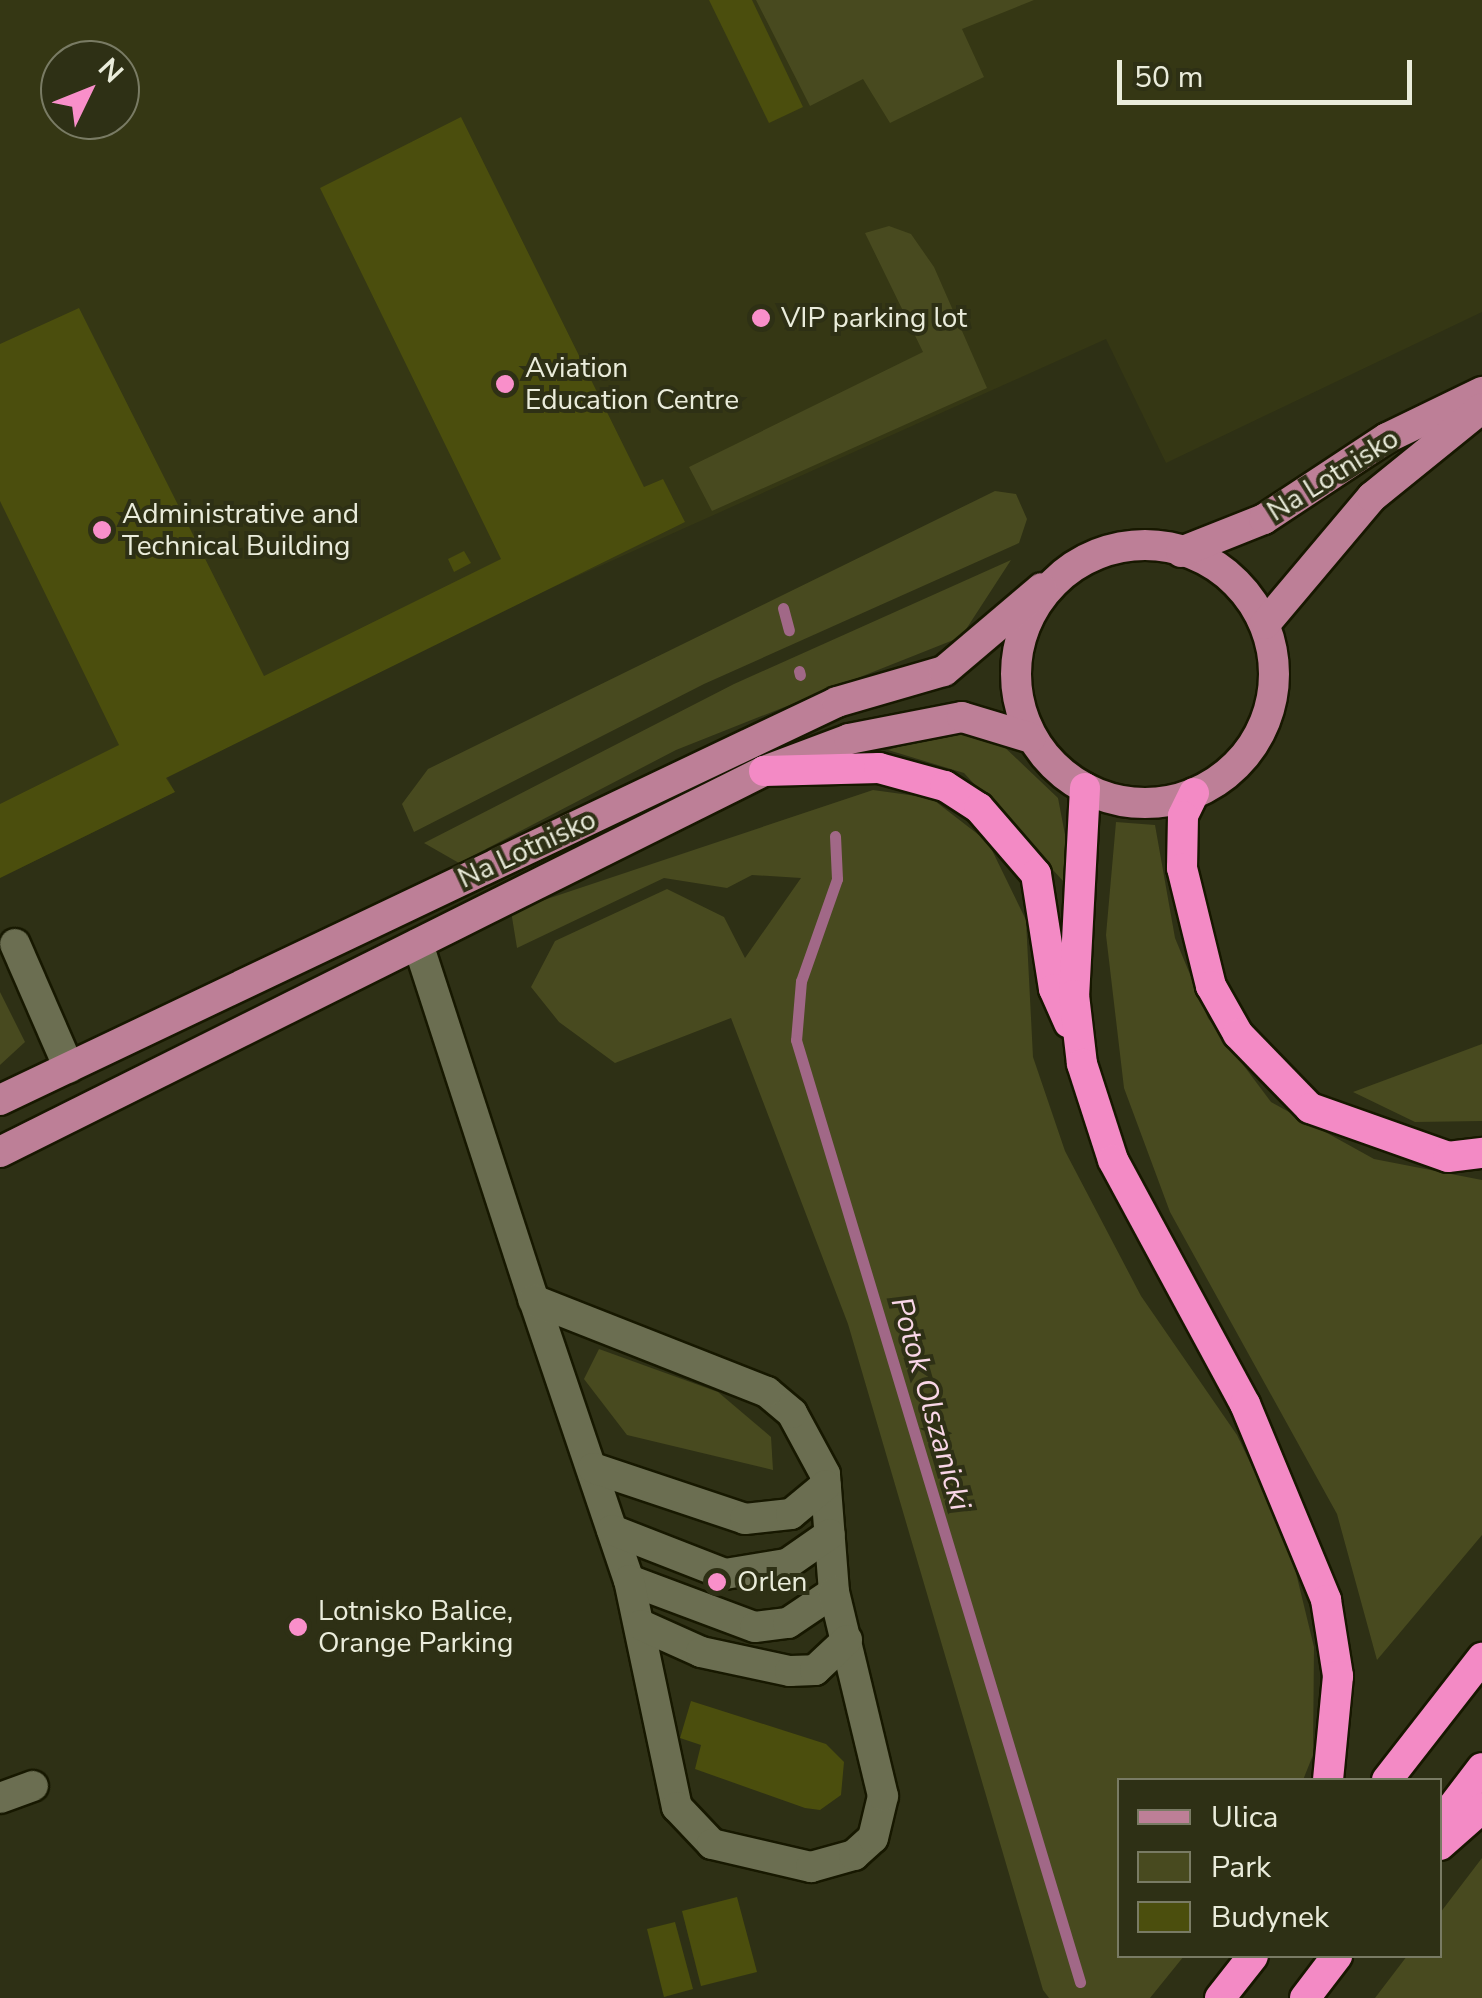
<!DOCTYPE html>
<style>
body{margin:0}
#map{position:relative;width:1482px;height:1998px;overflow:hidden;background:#2e3015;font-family:"Nunito Sans",sans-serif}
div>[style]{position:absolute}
.built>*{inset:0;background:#353714}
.green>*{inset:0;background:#484a1f}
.stream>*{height:11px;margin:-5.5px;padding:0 5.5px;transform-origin:5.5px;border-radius:5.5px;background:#a16887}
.building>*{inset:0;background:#4b4e0d}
.roads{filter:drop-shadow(2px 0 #171800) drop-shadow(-2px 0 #171800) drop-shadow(0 2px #171800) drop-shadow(0 -2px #171800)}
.minor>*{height:30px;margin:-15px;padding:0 15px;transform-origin:15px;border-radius:15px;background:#6b6e51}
.major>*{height:30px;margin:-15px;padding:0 15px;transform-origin:15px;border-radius:15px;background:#bd7f97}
.major>.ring{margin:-15px;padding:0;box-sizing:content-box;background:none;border:30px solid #bd7f97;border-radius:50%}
.highway>*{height:30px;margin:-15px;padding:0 15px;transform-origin:15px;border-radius:15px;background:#f38ac5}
.dots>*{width:28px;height:28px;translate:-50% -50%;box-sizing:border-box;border:5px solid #2e3015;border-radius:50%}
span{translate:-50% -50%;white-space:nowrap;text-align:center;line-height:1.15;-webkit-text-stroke:8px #2e3015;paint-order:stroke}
.poi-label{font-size:28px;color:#eaecdb}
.left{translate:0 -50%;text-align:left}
.street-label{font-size:28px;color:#eaecdb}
.water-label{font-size:30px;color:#f9d6e7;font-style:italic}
.legend{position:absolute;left:1117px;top:1778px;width:325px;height:180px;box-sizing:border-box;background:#2e3015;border:2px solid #797b64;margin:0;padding:12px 18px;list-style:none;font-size:30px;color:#eaecdb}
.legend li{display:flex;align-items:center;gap:20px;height:50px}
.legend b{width:50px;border:2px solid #797b64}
.north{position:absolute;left:40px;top:40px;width:100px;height:100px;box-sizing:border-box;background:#2e3015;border:2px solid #797b64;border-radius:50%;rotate:47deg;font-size:28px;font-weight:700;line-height:40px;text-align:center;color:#eaecdb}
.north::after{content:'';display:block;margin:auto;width:35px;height:45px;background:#f98fca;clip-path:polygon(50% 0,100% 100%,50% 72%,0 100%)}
.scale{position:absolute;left:1117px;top:60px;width:295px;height:45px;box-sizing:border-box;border:5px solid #eaecdb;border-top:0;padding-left:12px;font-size:30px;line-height:35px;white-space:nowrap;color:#eaecdb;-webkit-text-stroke:8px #2e3015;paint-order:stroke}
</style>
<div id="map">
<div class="built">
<div style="clip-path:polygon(evenodd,0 0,1482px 0,1482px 312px,1166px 463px,1106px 339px,522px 601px,167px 777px,175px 792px,0 878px,0 0,60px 60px,120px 60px,120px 120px,60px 120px,60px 60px)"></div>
</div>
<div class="green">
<div style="clip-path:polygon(756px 0,1034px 0,962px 29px,984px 77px,890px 123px,863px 79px,810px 106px)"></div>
<div style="clip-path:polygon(889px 226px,911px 234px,934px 267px,987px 388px,712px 511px,689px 467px,923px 352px,865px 233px)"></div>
<div style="clip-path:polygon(995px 491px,1016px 494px,1027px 519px,1019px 543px,704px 684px,414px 832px,402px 804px,428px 769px)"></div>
<div style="clip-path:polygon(1011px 560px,961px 637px,676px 750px,459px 863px,424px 843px,734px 684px)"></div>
<div style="clip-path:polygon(952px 730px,997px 740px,1058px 798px,1071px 866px,1064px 882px,964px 773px,888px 750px)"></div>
<div style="clip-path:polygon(873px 790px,931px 798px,988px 842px,1026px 920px,1033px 1057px,1065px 1151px,1141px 1296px,1237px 1435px,1289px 1544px,1314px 1647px,1313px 1755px,1303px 1780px,1120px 1780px,1120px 1956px,1184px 1956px,1150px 1998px,1049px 1998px,1043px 1990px,848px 1324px,731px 1018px,615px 1063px,559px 1022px,531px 987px,555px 941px,667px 889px,724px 917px,745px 958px,801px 878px,752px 875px,727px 888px,664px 878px,517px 948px,511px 911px)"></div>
<div style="clip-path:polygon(1116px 822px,1155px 825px,1175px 938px,1208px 1018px,1271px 1102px,1374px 1159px,1482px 1180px,1482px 1535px,1377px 1660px,1337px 1514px,1170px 1212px,1124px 1088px,1106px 935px)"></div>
<div style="clip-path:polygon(0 992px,25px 1042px,0 1065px)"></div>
<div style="clip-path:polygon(1482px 1044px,1482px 1121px,1415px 1122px,1353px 1092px)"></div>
<div style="clip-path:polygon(599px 1349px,718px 1392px,771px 1437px,773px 1470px,627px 1435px,584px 1379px)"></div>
<div style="clip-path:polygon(1482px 1858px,1482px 1998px,1375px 1998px,1407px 1956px,1440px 1956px,1440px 1913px)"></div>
</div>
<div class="stream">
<div style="left:783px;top:608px;width:23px;rotate:75deg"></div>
<div style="left:799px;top:671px;width:4px;rotate:76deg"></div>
<div style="left:835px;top:836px;width:43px;rotate:87.3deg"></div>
<div style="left:837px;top:879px;width:108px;rotate:109.4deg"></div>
<div style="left:801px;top:981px;width:59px;rotate:94.8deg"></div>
<div style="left:796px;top:1040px;width:984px;rotate:73.22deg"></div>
</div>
<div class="building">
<div style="clip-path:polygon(709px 0,752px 0,803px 107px,769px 123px)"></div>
<div style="clip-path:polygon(461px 117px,644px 487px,663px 479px,685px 522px,166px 778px,175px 792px,0 878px,0 804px,119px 745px,0 501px,0 344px,79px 308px,264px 676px,501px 559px,320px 188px)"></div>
<div style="clip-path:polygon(464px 551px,471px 563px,454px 572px,448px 559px)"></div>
<div style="clip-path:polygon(691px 1701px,826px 1744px,844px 1762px,841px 1795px,820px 1810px,805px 1808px,695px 1769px,701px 1745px,680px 1738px)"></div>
<div style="clip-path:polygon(737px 1897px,757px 1972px,701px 1986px,682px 1911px)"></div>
<div style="clip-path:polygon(675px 1922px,693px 1989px,664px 1997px,647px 1929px)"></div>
</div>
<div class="roads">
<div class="minor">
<div style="left:15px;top:944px;width:135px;rotate:66.5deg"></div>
<div style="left:418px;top:944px;width:374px;rotate:72deg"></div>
<div style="left:534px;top:1300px;width:296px;rotate:71.3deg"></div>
<div style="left:629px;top:1580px;width:134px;rotate:20.5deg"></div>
<div style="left:755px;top:1627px;width:33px;rotate:-7deg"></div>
<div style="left:788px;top:1623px;width:55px;rotate:-34deg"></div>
<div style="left:834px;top:1592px;width:118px;rotate:-94.4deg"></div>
<div style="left:825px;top:1474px;width:69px;rotate:-118.4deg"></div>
<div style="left:792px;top:1413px;width:33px;rotate:-140deg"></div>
<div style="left:767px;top:1392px;width:251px;rotate:-158.5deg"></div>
<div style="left:593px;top:1468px;width:160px;rotate:18.5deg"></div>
<div style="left:745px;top:1519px;width:46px;rotate:-6.2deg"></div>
<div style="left:791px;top:1514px;width:45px;rotate:-39.6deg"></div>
<div style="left:612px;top:1530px;width:121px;rotate:21.3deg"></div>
<div style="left:725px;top:1574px;width:63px;rotate:-9.2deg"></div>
<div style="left:787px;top:1564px;width:52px;rotate:-34.9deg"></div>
<div style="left:629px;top:1580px;width:232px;rotate:78.1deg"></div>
<div style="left:677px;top:1807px;width:51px;rotate:46.6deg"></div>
<div style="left:712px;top:1844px;width:102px;rotate:13.1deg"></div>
<div style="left:811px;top:1867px;width:45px;rotate:-15.6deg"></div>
<div style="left:854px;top:1855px;width:25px;rotate:-42deg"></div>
<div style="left:873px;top:1838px;width:43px;rotate:-76.6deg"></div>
<div style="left:883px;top:1796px;width:210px;rotate:-103.5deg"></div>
<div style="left:641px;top:1625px;width:66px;rotate:24.2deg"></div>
<div style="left:701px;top:1652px;width:91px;rotate:12.1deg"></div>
<div style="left:790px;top:1671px;width:25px;rotate:-2deg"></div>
<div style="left:815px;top:1670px;width:44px;rotate:-43.2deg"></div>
<div style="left:0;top:1798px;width:35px;rotate:-20deg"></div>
</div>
<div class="major">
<div class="ring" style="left:1016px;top:545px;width:228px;height:228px"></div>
<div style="left:1181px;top:552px;width:89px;rotate:-21.7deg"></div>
<div style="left:1264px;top:519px;width:147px;rotate:-33.4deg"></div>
<div style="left:1387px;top:438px;width:106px;rotate:-25.8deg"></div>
<div style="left:1265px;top:624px;width:166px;rotate:-49.9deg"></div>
<div style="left:1372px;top:497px;width:141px;rotate:-39deg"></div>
<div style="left:0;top:1100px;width:927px;rotate:-25.43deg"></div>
<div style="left:837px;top:702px;width:111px;rotate:-16.2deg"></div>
<div style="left:944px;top:671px;width:128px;rotate:-40.3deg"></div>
<div style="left:0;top:1152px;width:854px;rotate:-26.51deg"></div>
<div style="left:764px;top:771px;width:91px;rotate:-20.6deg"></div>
<div style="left:849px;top:739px;width:115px;rotate:-11deg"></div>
<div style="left:962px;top:717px;width:72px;rotate:16.9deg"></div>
</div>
<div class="highway">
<div style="left:764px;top:771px;width:115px;rotate:-1.5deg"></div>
<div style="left:879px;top:768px;width:68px;rotate:15.3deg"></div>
<div style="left:945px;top:786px;width:40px;rotate:32.9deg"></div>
<div style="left:979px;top:808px;width:87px;rotate:49.2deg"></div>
<div style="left:1036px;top:874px;width:116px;rotate:81.1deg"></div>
<div style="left:1054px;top:989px;width:37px;rotate:66deg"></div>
<div style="left:1085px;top:788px;width:207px;rotate:93deg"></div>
<div style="left:1074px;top:995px;width:69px;rotate:83.4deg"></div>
<div style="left:1082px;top:1064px;width:101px;rotate:72.1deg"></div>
<div style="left:1113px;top:1160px;width:277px;rotate:61.6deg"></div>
<div style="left:1245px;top:1404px;width:212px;rotate:67.5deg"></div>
<div style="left:1326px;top:1600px;width:77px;rotate:81deg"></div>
<div style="left:1338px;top:1676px;width:104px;rotate:95.5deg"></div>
<div style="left:1194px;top:793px;width:25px;rotate:116deg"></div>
<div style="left:1183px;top:816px;width:52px;rotate:91.1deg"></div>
<div style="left:1182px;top:868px;width:122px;rotate:76.2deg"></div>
<div style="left:1211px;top:986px;width:55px;rotate:60.6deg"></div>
<div style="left:1238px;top:1034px;width:103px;rotate:45.8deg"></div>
<div style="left:1310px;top:1108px;width:146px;rotate:19.5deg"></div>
<div style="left:1448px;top:1157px;width:34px;rotate:-7deg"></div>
<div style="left:1387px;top:1780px;width:155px;rotate:-52.1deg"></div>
<div style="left:1440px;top:1823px;width:69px;rotate:-52.6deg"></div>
<div style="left:1440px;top:1845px;width:56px;rotate:-41.4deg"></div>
<div style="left:1220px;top:1998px;width:53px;rotate:-51.8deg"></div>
<div style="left:1305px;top:1998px;width:53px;rotate:-52.7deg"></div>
</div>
</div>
<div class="dots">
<div style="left:761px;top:318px;background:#f98fca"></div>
<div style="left:505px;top:384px;background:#f98fca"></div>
<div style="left:102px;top:530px;background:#f98fca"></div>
<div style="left:717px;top:1582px;background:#f98fca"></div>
<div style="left:298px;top:1627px;background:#f98fca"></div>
</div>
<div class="poi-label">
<span class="left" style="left:781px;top:318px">VIP parking lot</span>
<span class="left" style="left:525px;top:384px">Aviation<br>Education Centre</span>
<span class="left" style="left:122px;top:530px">Administrative and<br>Technical Building</span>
<span class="left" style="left:737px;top:1582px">Orlen</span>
<span class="left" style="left:318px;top:1627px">Lotnisko Balice,<br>Orange Parking</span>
</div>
<div class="street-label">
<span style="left:1333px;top:475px;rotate:-32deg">Na Lotnisko</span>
<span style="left:527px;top:849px;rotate:-25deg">Na Lotnisko</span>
</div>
<div class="water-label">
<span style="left:930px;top:1404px;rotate:74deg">Potok Olszanicki</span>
</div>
<ul class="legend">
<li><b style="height:12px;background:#bd7f97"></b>Ulica</li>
<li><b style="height:28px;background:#484a1f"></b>Park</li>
<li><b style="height:28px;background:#4b4e0d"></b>Budynek</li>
</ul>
<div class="north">N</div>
<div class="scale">50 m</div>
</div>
